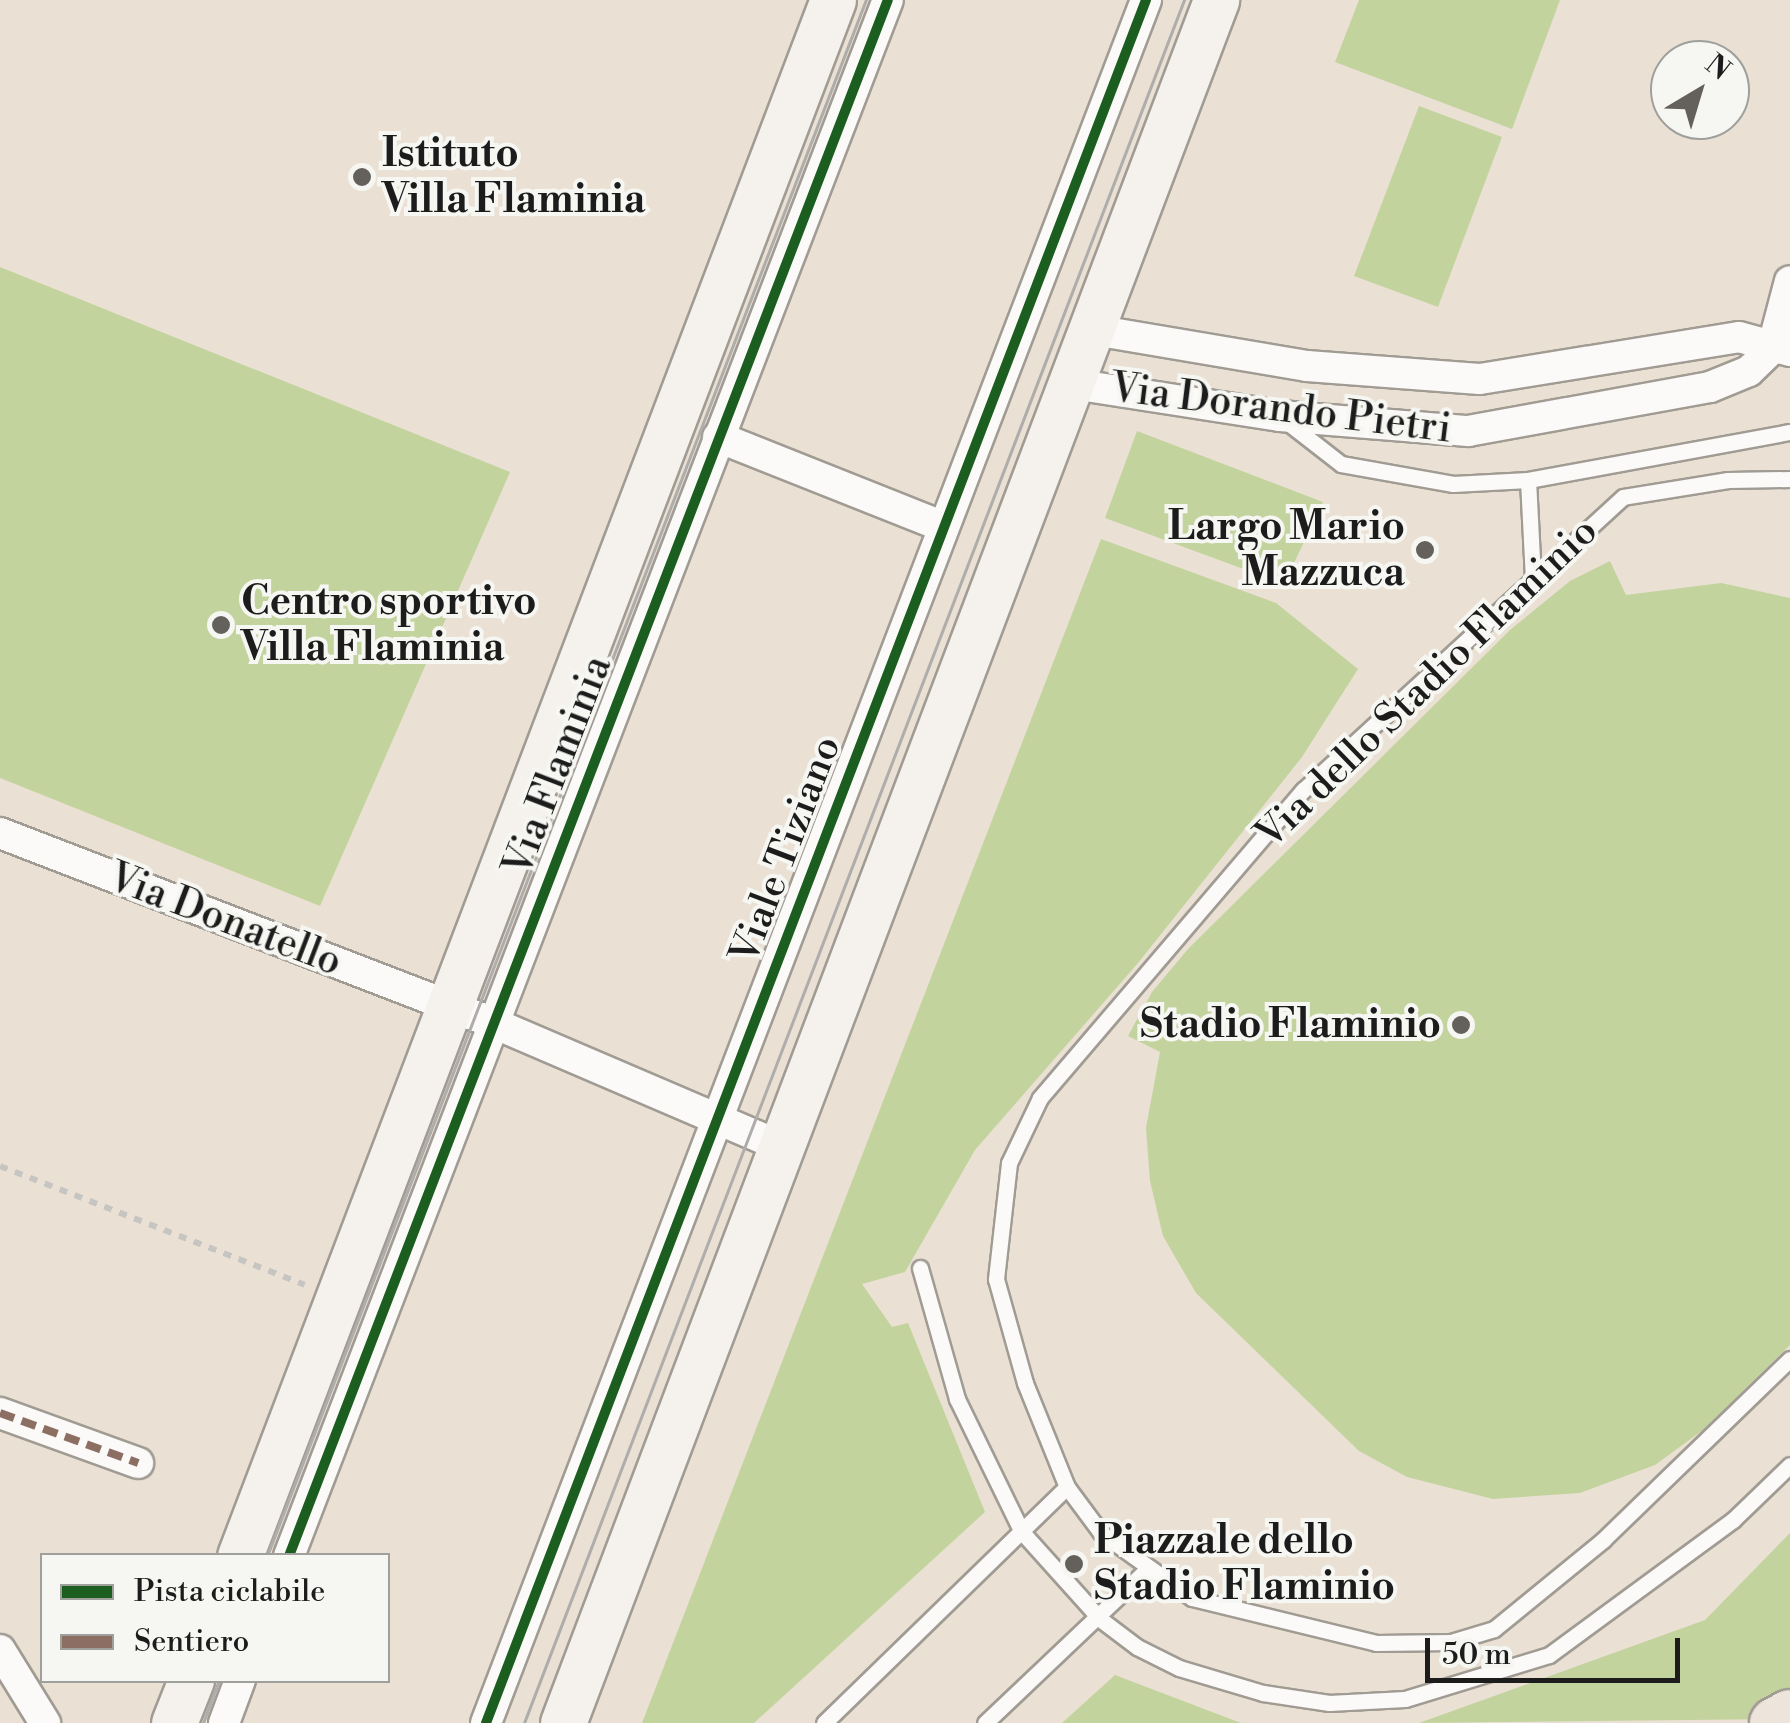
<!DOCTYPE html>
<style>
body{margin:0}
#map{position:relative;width:1790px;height:1723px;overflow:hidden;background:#eae1d4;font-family:"Libre Bodoni",serif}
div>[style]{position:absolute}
.green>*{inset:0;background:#c3d39e}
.path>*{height:6px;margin-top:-3px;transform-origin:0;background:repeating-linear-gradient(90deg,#c7c5c2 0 8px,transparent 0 16px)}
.roads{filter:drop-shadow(2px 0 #a09b93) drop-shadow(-2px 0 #a09b93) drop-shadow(0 2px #a09b93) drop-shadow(0 -2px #a09b93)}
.lane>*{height:15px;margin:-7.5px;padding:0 7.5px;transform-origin:7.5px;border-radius:7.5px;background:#fcfaf9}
.street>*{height:30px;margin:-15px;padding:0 15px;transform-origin:15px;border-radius:15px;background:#fcfaf9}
.secondary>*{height:45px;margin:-22.5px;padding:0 22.5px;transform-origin:22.5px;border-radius:22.5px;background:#f5f2ee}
.primary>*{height:50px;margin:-25px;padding:0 25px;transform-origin:25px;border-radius:25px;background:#ede4dc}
.tram>*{height:2.5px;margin:-1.25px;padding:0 1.25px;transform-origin:1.25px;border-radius:1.25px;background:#aeadab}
.quiet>*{height:8px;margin-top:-4px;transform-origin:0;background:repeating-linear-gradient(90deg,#8d6e63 0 15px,transparent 0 23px)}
.cycleway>*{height:10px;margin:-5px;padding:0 5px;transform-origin:5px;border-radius:5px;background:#1b5e20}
.dots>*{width:28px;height:28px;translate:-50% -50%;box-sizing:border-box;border:5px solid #f6f6f2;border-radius:50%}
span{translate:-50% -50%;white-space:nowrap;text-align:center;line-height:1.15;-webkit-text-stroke:8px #f6f6f2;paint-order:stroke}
.poi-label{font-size:40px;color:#1c1c1c;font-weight:700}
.left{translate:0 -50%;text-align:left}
.right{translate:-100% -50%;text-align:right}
.street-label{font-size:40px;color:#1c1c1c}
.legend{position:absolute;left:40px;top:1553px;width:350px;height:130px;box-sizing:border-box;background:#f6f6f2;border:2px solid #9f9f9c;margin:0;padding:12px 18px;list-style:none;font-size:30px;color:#1c1c1c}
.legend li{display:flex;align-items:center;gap:20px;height:50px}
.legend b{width:50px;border:2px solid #9f9f9c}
.north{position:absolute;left:1650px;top:40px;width:100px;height:100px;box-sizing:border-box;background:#f6f6f2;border:2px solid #9f9f9c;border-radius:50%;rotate:38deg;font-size:28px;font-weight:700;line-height:40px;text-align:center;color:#1c1c1c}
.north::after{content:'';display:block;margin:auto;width:35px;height:45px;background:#64615c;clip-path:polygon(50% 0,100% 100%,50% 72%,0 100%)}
.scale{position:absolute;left:1425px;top:1638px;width:255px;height:45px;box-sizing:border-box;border:5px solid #1c1c1c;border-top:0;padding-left:12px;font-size:30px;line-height:35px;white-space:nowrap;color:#1c1c1c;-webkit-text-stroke:8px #f6f6f2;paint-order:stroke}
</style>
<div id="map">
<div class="green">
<div style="clip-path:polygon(1359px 0,1560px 0,1512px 129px,1335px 62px)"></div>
<div style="clip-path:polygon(1419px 106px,1502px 137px,1438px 307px,1354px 276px)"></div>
<div style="clip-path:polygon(0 267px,510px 472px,320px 906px,0 778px)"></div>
<div style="clip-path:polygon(1137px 431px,1323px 502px,1284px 584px,1105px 518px)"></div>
<div style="clip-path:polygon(1101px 539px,1276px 603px,1358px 669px,1302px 757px,1138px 963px,975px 1150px,905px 1272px,862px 1284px,892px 1327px,908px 1323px,985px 1512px,754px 1723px,642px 1723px)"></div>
<div style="clip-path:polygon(1610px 561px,1626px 595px,1721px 583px,1790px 598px,1790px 1345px,1703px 1430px,1655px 1465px,1580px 1493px,1493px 1499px,1407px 1477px,1359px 1451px,1196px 1293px,1163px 1236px,1150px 1181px,1146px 1128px,1160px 1052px,1128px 1036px,1152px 992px,1188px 949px,1510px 630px,1570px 581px)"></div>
<div style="clip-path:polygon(1790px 1533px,1790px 1719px,1419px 1723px,1705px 1620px)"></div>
<div style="clip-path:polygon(1115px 1675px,1241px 1723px,1062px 1723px)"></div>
</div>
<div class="path">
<div style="left:0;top:1166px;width:327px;rotate:21.3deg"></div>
</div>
<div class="roads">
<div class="lane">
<div style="left:1282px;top:418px;width:75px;rotate:37.9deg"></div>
<div style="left:1341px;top:464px;width:114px;rotate:10.1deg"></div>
<div style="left:1453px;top:484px;width:75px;rotate:-3.1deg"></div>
<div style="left:1528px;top:480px;width:266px;rotate:-10.4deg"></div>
<div style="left:1790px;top:479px;width:62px;rotate:179.1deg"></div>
<div style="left:1728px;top:480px;width:106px;rotate:170.8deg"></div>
<div style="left:1623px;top:497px;width:434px;rotate:137.5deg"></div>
<div style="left:1303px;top:790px;width:405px;rotate:130.5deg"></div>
<div style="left:1040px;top:1098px;width:72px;rotate:115.5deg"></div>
<div style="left:1009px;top:1163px;width:117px;rotate:96.4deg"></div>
<div style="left:996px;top:1279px;width:108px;rotate:74.4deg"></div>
<div style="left:1025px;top:1383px;width:112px;rotate:68deg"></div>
<div style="left:1067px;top:1487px;width:57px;rotate:53.5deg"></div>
<div style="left:1101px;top:1533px;width:112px;rotate:35.5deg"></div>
<div style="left:1192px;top:1598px;width:189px;rotate:13.7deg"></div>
<div style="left:1376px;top:1643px;width:75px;rotate:-0.8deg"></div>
<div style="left:1451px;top:1642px;width:45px;rotate:-16.8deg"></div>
<div style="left:1494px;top:1629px;width:141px;rotate:-39.2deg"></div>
<div style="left:1603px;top:1540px;width:260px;rotate:-44.1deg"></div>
<div style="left:1528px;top:480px;width:99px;rotate:87.1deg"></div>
<div style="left:920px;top:1268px;width:136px;rotate:74.2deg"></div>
<div style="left:957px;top:1399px;width:148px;rotate:64deg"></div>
<div style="left:1022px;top:1532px;width:117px;rotate:48.1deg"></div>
<div style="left:1100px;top:1619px;width:46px;rotate:37.1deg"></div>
<div style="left:1137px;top:1647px;width:47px;rotate:26.6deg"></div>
<div style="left:1179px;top:1668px;width:88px;rotate:16.6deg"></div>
<div style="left:1263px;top:1693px;width:67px;rotate:8.6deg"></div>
<div style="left:1329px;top:1703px;width:76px;rotate:-3deg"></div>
<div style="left:1405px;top:1699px;width:151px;rotate:-17deg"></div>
<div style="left:1549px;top:1655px;width:228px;rotate:-36.3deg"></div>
<div style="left:1733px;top:1520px;width:79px;rotate:-44deg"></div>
<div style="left:824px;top:1723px;width:339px;rotate:-44.2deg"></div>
<div style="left:985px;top:1723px;width:221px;rotate:-43.5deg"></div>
</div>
<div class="street">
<div style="left:1094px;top:330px;width:216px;rotate:9.6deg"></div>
<div style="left:1307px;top:366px;width:173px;rotate:4.3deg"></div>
<div style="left:1480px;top:379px;width:262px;rotate:-9.2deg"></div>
<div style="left:1739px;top:337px;width:53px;rotate:15.4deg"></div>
<div style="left:1772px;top:349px;width:70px;rotate:-75.2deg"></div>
<div style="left:1073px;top:384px;width:209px;rotate:8.8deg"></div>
<div style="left:1280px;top:416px;width:189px;rotate:4.6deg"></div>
<div style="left:1468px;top:431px;width:246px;rotate:-10.3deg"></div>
<div style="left:1710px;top:387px;width:42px;rotate:-22.3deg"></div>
<div style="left:1749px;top:371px;width:32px;rotate:-44deg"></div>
<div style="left:718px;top:437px;width:241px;rotate:21.7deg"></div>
<div style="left:0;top:833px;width:526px;rotate:21.05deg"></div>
<div style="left:491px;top:1022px;width:318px;rotate:23.2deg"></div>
<div style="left:0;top:1413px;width:147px;rotate:19.9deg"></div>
<div style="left:289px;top:1556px;width:1667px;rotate:-68.95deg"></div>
<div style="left:0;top:1650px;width:86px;rotate:58.3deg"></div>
<div style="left:224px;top:1723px;width:46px;rotate:-69.6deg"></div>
<div style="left:486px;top:1723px;width:1845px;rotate:-69.04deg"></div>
</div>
<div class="secondary">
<div style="left:240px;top:1556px;width:1665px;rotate:-69.14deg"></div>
<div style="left:174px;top:1723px;width:46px;rotate:-68.4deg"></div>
<div style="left:563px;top:1723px;width:1843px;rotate:-69.24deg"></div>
</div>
<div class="primary">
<div style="left:1775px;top:1723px;width:17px;rotate:-28deg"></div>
</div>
</div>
<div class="tram">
<div style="left:267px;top:1556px;width:1667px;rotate:-68.95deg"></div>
<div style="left:203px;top:1723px;width:46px;rotate:-69.6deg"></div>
<div style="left:524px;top:1723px;width:1845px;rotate:-69.04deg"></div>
</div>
<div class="quiet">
<div style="left:0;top:1413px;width:147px;rotate:19.9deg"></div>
</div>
<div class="cycleway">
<div style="left:289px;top:1556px;width:1667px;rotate:-68.95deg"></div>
<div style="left:486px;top:1723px;width:1845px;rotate:-69.04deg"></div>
</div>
<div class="dots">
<div style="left:362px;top:177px;background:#64615c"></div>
<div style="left:1425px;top:550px;background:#64615c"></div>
<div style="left:221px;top:625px;background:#64615c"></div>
<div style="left:1461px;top:1025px;background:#64615c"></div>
<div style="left:1074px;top:1564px;background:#64615c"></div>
</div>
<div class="poi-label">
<span class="left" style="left:382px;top:177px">Istituto<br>Villa Flaminia</span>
<span class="right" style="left:1405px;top:550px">Largo Mario<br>Mazzuca</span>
<span class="left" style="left:241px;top:625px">Centro sportivo<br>Villa Flaminia</span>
<span class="right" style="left:1441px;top:1025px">Stadio Flaminio</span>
<span class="left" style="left:1094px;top:1564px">Piazzale dello<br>Stadio Flaminio</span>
</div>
<div class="street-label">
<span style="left:1281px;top:409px;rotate:7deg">Via Dorando Pietri</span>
<span style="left:1427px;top:683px;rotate:-44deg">Via dello Stadio Flaminio</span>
<span style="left:558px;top:766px;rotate:-69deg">Via Flaminia</span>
<span style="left:786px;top:850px;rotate:-69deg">Viale Tiziano</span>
<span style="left:225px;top:920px;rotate:21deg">Via Donatello</span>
</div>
<ul class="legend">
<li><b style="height:12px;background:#1b5e20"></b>Pista ciclabile</li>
<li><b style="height:12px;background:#8d6e63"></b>Sentiero</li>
</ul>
<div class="north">N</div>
<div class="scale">50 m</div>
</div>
